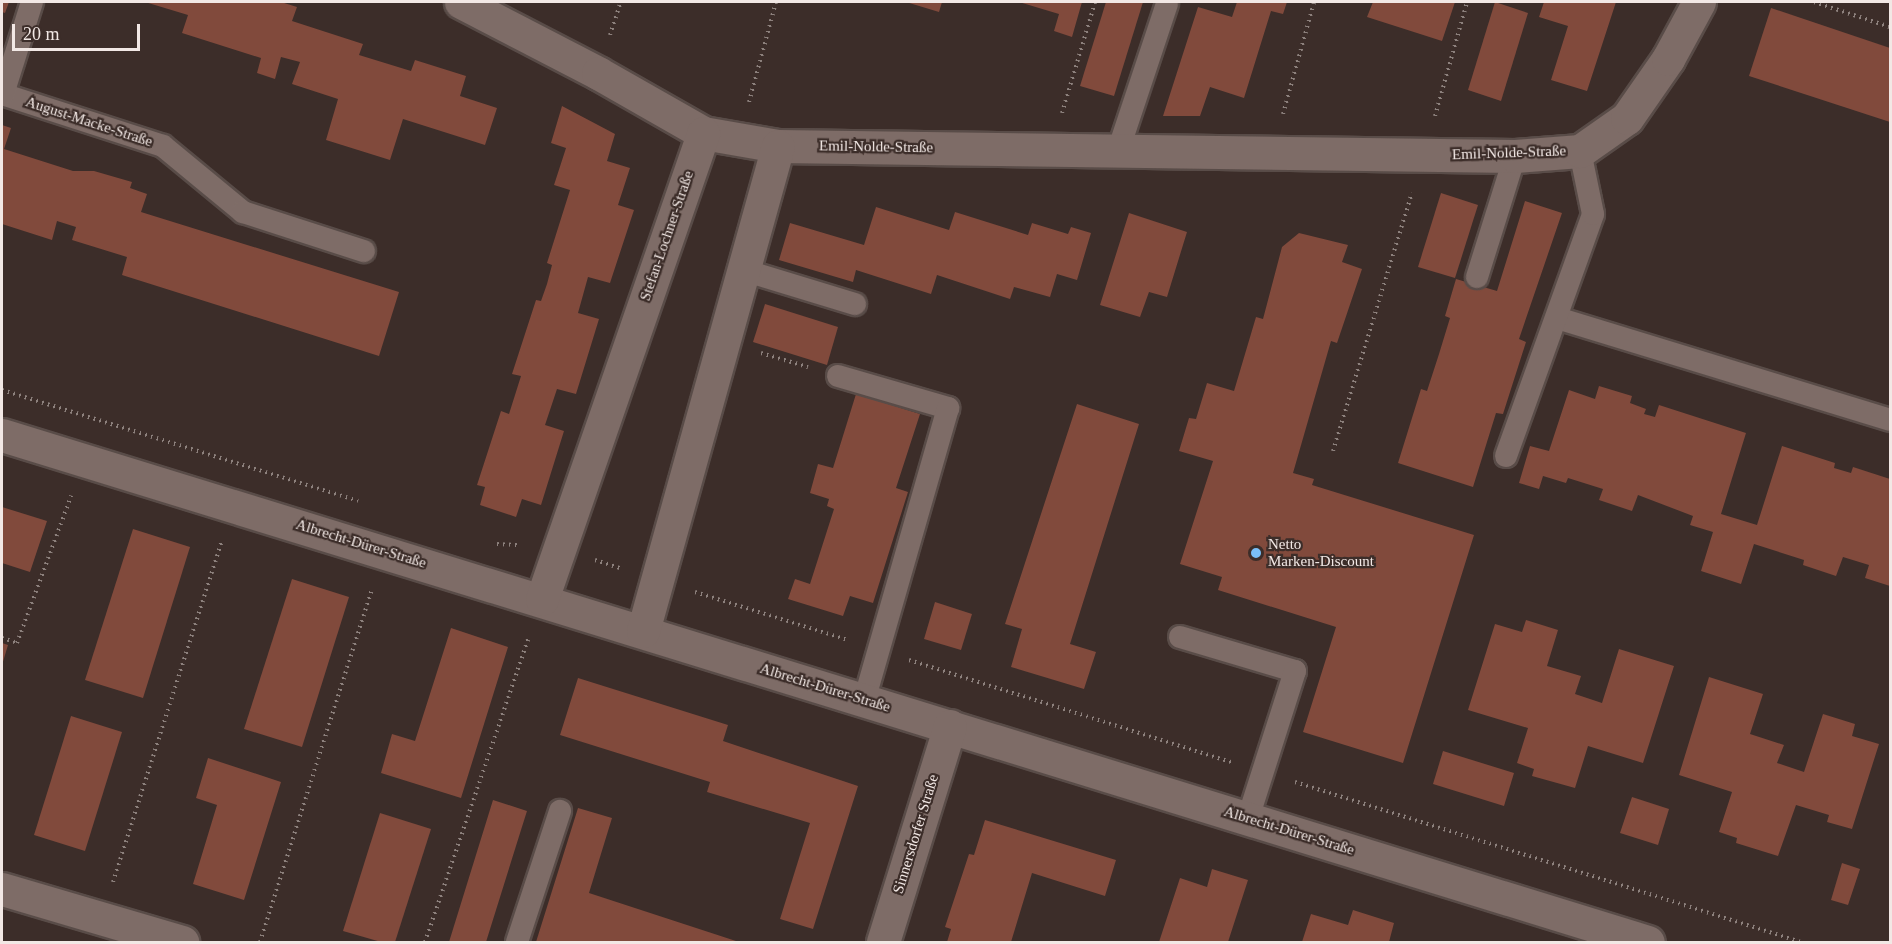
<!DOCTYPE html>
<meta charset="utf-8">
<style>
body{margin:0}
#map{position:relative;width:1892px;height:944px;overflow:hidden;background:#3c2d29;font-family:"Times New Roman",serif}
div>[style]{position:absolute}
.building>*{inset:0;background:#814a3c}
.path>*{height:4px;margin-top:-2px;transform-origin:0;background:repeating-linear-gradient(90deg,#8d817d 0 1.5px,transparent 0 6px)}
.roads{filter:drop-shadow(2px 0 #594c48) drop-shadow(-2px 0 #594c48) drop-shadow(0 2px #594c48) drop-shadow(0 -2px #594c48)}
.service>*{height:22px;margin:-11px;padding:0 11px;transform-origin:11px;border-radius:11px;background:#7e6c67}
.minor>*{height:33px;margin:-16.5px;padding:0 16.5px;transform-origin:16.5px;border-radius:16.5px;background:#7e6c67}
.dots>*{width:16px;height:16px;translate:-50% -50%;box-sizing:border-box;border:3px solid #3c2d29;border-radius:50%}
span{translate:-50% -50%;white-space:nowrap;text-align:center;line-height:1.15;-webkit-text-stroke:4.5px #3c2d29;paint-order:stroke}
.street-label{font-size:15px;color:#f2e8e5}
.poi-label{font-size:15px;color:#f2e8e5}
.left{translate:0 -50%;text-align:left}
.frame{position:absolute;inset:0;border:3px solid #f2e8e5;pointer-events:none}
.scale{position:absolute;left:12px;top:24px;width:128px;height:27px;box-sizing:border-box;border:3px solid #f2e8e5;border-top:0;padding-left:8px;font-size:18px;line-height:21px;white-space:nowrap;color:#f2e8e5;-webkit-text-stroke:4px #3c2d29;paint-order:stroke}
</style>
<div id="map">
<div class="building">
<div style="clip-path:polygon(2px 2px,9px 2px,5px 13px,2px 12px)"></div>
<div style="clip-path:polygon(145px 2px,281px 2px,297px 7px,292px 21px,363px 44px,359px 55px,411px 71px,415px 60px,466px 76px,460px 96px,497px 108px,485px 145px,403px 119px,390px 160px,326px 140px,338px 99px,292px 84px,300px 62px,281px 57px,275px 79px,257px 73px,261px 58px,182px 33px,188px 15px)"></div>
<div style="clip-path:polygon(906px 2px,942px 2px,939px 12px)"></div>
<div style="clip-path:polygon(1019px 2px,1082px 2px,1072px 37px,1054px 31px,1059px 14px)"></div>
<div style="clip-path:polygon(1106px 2px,1143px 2px,1114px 96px,1080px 86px)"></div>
<div style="clip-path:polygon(1237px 2px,1287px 2px,1283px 14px,1271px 11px,1244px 98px,1210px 87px,1200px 116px,1163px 116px,1198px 7px,1232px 17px)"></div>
<div style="clip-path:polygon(1373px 2px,1455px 2px,1442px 41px,1367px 17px)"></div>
<div style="clip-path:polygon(1495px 2px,1528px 13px,1501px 101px,1468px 90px)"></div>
<div style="clip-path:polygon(1544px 2px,1616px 2px,1587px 91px,1551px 80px,1568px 26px,1539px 17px)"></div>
<div style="clip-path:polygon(1771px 8px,1890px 48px,1890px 122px,1749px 76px)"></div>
<div style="clip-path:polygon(562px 106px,615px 134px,607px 161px,630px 168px,618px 205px,634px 210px,610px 283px,588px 277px,578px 313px,599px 319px,576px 394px,557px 389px,545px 425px,564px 431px,541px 505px,522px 499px,516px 517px,480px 505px,485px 487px,477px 485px,501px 411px,509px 414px,521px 376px,512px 374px,536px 300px,541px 301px,547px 284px,552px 265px,547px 263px,570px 190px,554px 185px,566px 148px,551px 143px)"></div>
<div style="clip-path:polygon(2px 125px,11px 128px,4px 149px,73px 171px,94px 171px,132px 182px,130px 188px,147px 194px,141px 212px,399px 292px,379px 356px,122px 275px,127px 257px,72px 240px,76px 227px,57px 221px,52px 240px,2px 224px)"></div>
<div style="clip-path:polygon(1441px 193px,1478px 205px,1455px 278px,1418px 267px)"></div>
<div style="clip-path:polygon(1525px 201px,1562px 213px,1519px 339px,1526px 342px,1503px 414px,1496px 413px,1473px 487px,1398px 463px,1421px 389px,1427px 391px,1439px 354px,1450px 318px,1445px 316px,1456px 279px,1497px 291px)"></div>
<div style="clip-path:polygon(876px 207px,949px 230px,955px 212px,1028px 235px,1032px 223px,1068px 234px,1071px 227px,1091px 233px,1077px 280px,1057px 274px,1050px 297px,1014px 287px,1010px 299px,937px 275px,931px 294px,856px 270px,853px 282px,779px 260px,790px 223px,864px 245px)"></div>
<div style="clip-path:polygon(1129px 213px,1187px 232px,1167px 297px,1149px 292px,1140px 317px,1100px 305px)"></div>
<div style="clip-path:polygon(1299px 233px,1348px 245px,1342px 262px,1362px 269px,1337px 343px,1331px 341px,1293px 473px,1314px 479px,1312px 485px,1474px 535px,1403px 763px,1303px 732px,1336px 627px,1218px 590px,1222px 577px,1180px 564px,1213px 461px,1179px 451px,1189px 418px,1196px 419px,1207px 383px,1234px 391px,1256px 317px,1263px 319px,1282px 247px)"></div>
<div style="clip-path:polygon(765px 304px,838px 327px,827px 365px,753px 342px)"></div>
<div style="clip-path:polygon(1599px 386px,1632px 396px,1630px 403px,1646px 409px,1644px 414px,1655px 417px,1659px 405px,1746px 433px,1721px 514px,1757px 525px,1782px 446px,1835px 463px,1834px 468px,1851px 473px,1853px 467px,1890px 479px,1890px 586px,1865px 578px,1869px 565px,1843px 557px,1836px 576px,1803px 565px,1804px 560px,1754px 544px,1741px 584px,1701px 571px,1713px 532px,1690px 525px,1693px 516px,1638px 495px,1632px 511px,1599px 500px,1603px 489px,1568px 478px,1566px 483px,1543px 476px,1539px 489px,1519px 483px,1530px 446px,1549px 451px,1569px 390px,1595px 399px)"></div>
<div style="clip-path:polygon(856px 394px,920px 414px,896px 488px,908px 492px,873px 603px,850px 596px,843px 616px,788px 599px,795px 579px,810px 584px,834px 509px,827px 506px,829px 499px,810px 493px,818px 464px,833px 468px)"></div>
<div style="clip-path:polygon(1077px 404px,1139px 424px,1070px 644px,1096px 652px,1084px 689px,1011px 667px,1022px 629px,1005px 624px)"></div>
<div style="clip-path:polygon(2px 507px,47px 521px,30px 572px,2px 563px)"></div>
<div style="clip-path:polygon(133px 529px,190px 547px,143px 698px,85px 680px)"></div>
<div style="clip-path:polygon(292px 579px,349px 597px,302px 747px,244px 729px)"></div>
<div style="clip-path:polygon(935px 602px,972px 614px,961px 650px,924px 639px)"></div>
<div style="clip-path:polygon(1526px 620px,1558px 630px,1547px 666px,1581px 676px,1575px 694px,1602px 703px,1619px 649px,1674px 666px,1643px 763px,1588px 746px,1575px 788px,1532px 776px,1534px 769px,1517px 763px,1528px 728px,1468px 710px,1495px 624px,1522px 632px)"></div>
<div style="clip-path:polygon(451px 628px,508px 647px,461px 798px,381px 773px,392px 734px,415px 741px)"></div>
<div style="clip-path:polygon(2px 643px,8px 645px,2px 665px)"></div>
<div style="clip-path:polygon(1709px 677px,1763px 694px,1750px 734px,1784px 745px,1777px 763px,1804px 772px,1823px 714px,1855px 724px,1852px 736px,1879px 744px,1852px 829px,1827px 822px,1829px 815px,1796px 805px,1778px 856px,1736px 843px,1737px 838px,1719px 832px,1732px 792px,1679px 775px)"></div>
<div style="clip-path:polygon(578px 678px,728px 725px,723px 741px,858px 786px,813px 929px,780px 919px,810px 823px,707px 792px,710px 782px,560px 735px)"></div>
<div style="clip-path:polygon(71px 716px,122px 732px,85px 851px,34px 835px)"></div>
<div style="clip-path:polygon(1443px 751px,1514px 773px,1504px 806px,1433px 784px)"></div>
<div style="clip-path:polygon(208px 758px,281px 782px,244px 900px,193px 884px,217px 805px,196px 798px)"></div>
<div style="clip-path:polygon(1632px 797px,1669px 809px,1658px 845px,1620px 833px)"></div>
<div style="clip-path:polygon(493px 800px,527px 811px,521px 830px,486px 942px,449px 942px)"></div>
<div style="clip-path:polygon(578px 808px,612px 818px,589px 893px,739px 942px,536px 942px)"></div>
<div style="clip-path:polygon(380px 813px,431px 829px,395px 942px,381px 942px,343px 931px)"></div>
<div style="clip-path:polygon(985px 820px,1116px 860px,1105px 896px,1032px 873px,1011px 942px,947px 942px,951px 929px,945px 927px,969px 854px,974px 855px)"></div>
<div style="clip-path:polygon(1842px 863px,1860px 869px,1848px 905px,1831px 900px)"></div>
<div style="clip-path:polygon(1212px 869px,1248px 880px,1228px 942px,1159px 942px,1180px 878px,1207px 887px)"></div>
<div style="clip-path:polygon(1353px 910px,1394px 923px,1389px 942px,1302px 942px,1311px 914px,1348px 925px)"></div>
</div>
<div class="path">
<div style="left:1814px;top:2px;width:80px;rotate:18.2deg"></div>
<div style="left:610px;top:35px;width:35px;rotate:-72deg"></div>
<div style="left:749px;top:102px;width:104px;rotate:-74.9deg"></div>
<div style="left:1062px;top:113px;width:116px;rotate:-73.4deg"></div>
<div style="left:1283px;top:114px;width:116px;rotate:-74.5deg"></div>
<div style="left:1435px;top:116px;width:118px;rotate:-74.3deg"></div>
<div style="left:761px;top:353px;width:49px;rotate:16.6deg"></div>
<div style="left:2px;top:390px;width:373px;rotate:17.3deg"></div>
<div style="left:1333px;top:451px;width:270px;rotate:-73deg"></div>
<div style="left:497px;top:544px;width:22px;rotate:3deg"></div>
<div style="left:595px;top:560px;width:28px;rotate:18deg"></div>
<div style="left:695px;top:592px;width:160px;rotate:17.4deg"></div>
<div style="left:2px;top:638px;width:16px;rotate:18deg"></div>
<div style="left:17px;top:643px;width:157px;rotate:-69.8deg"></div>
<div style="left:909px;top:660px;width:338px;rotate:17.6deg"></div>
<div style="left:1295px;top:782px;width:531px;rotate:17.55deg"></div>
<div style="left:113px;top:882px;width:356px;rotate:-72.3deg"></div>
<div style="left:260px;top:942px;width:370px;rotate:-72.4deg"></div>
<div style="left:425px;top:942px;width:323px;rotate:-71.2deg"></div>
</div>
<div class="roads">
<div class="service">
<div style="left:2px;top:94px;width:169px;rotate:17.9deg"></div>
<div style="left:163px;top:146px;width:104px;rotate:39.5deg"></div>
<div style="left:243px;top:212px;width:127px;rotate:17.9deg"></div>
<div style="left:3px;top:94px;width:96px;rotate:-72.5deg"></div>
<div style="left:1118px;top:151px;width:155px;rotate:-71.6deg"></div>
<div style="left:743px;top:270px;width:117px;rotate:16.9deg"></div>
<div style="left:1477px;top:277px;width:127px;rotate:-72.6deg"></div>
<div style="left:1557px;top:318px;width:348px;rotate:17deg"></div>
<div style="left:838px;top:376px;width:115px;rotate:16.2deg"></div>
<div style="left:948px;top:408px;width:304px;rotate:106deg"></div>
<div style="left:1506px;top:456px;width:257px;rotate:-70.2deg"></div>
<div style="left:1593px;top:214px;width:64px;rotate:-101.7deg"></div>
<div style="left:1180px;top:637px;width:120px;rotate:16.5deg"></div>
<div style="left:1295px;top:671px;width:154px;rotate:107.7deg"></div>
<div style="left:517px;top:942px;width:138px;rotate:-71.8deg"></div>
</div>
<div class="minor">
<div style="left:461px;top:2px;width:154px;rotate:27.4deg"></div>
<div style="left:598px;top:73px;width:121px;rotate:29.7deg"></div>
<div style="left:703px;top:133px;width:76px;rotate:9.8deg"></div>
<div style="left:778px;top:146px;width:737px;rotate:0.78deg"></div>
<div style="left:1515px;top:156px;width:65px;rotate:-4.4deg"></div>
<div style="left:1580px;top:151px;width:57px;rotate:-35.1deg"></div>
<div style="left:1627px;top:118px;width:72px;rotate:-55.2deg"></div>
<div style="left:1668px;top:59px;width:65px;rotate:-61.5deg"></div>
<div style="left:2px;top:435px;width:1722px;rotate:17.12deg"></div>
<div style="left:542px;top:599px;width:493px;rotate:-70.9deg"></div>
<div style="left:643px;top:631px;width:503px;rotate:-74.45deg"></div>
<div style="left:2px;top:889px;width:188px;rotate:16.4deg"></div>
<div style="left:883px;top:942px;width:226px;rotate:-72.8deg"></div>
</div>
</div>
<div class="dots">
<div style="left:1256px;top:553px;background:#7abff8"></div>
</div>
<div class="street-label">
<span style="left:89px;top:122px;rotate:18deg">August-Macke-Straße</span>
<span style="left:876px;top:147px;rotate:1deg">Emil-Nolde-Straße</span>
<span style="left:1509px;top:153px;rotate:-2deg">Emil-Nolde-Straße</span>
<span style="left:667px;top:236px;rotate:-71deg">Stefan-Lochner-Straße</span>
<span style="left:361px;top:544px;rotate:17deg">Albrecht-Dürer-Straße</span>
<span style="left:825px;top:688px;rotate:17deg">Albrecht-Dürer-Straße</span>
<span style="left:1289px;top:831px;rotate:17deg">Albrecht-Dürer-Straße</span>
<span style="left:916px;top:834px;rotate:-73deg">Sinnersdorfer Straße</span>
</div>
<div class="poi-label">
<span class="left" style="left:1268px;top:553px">Netto<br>Marken-Discount</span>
</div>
<div class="frame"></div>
<div class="scale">20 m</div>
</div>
